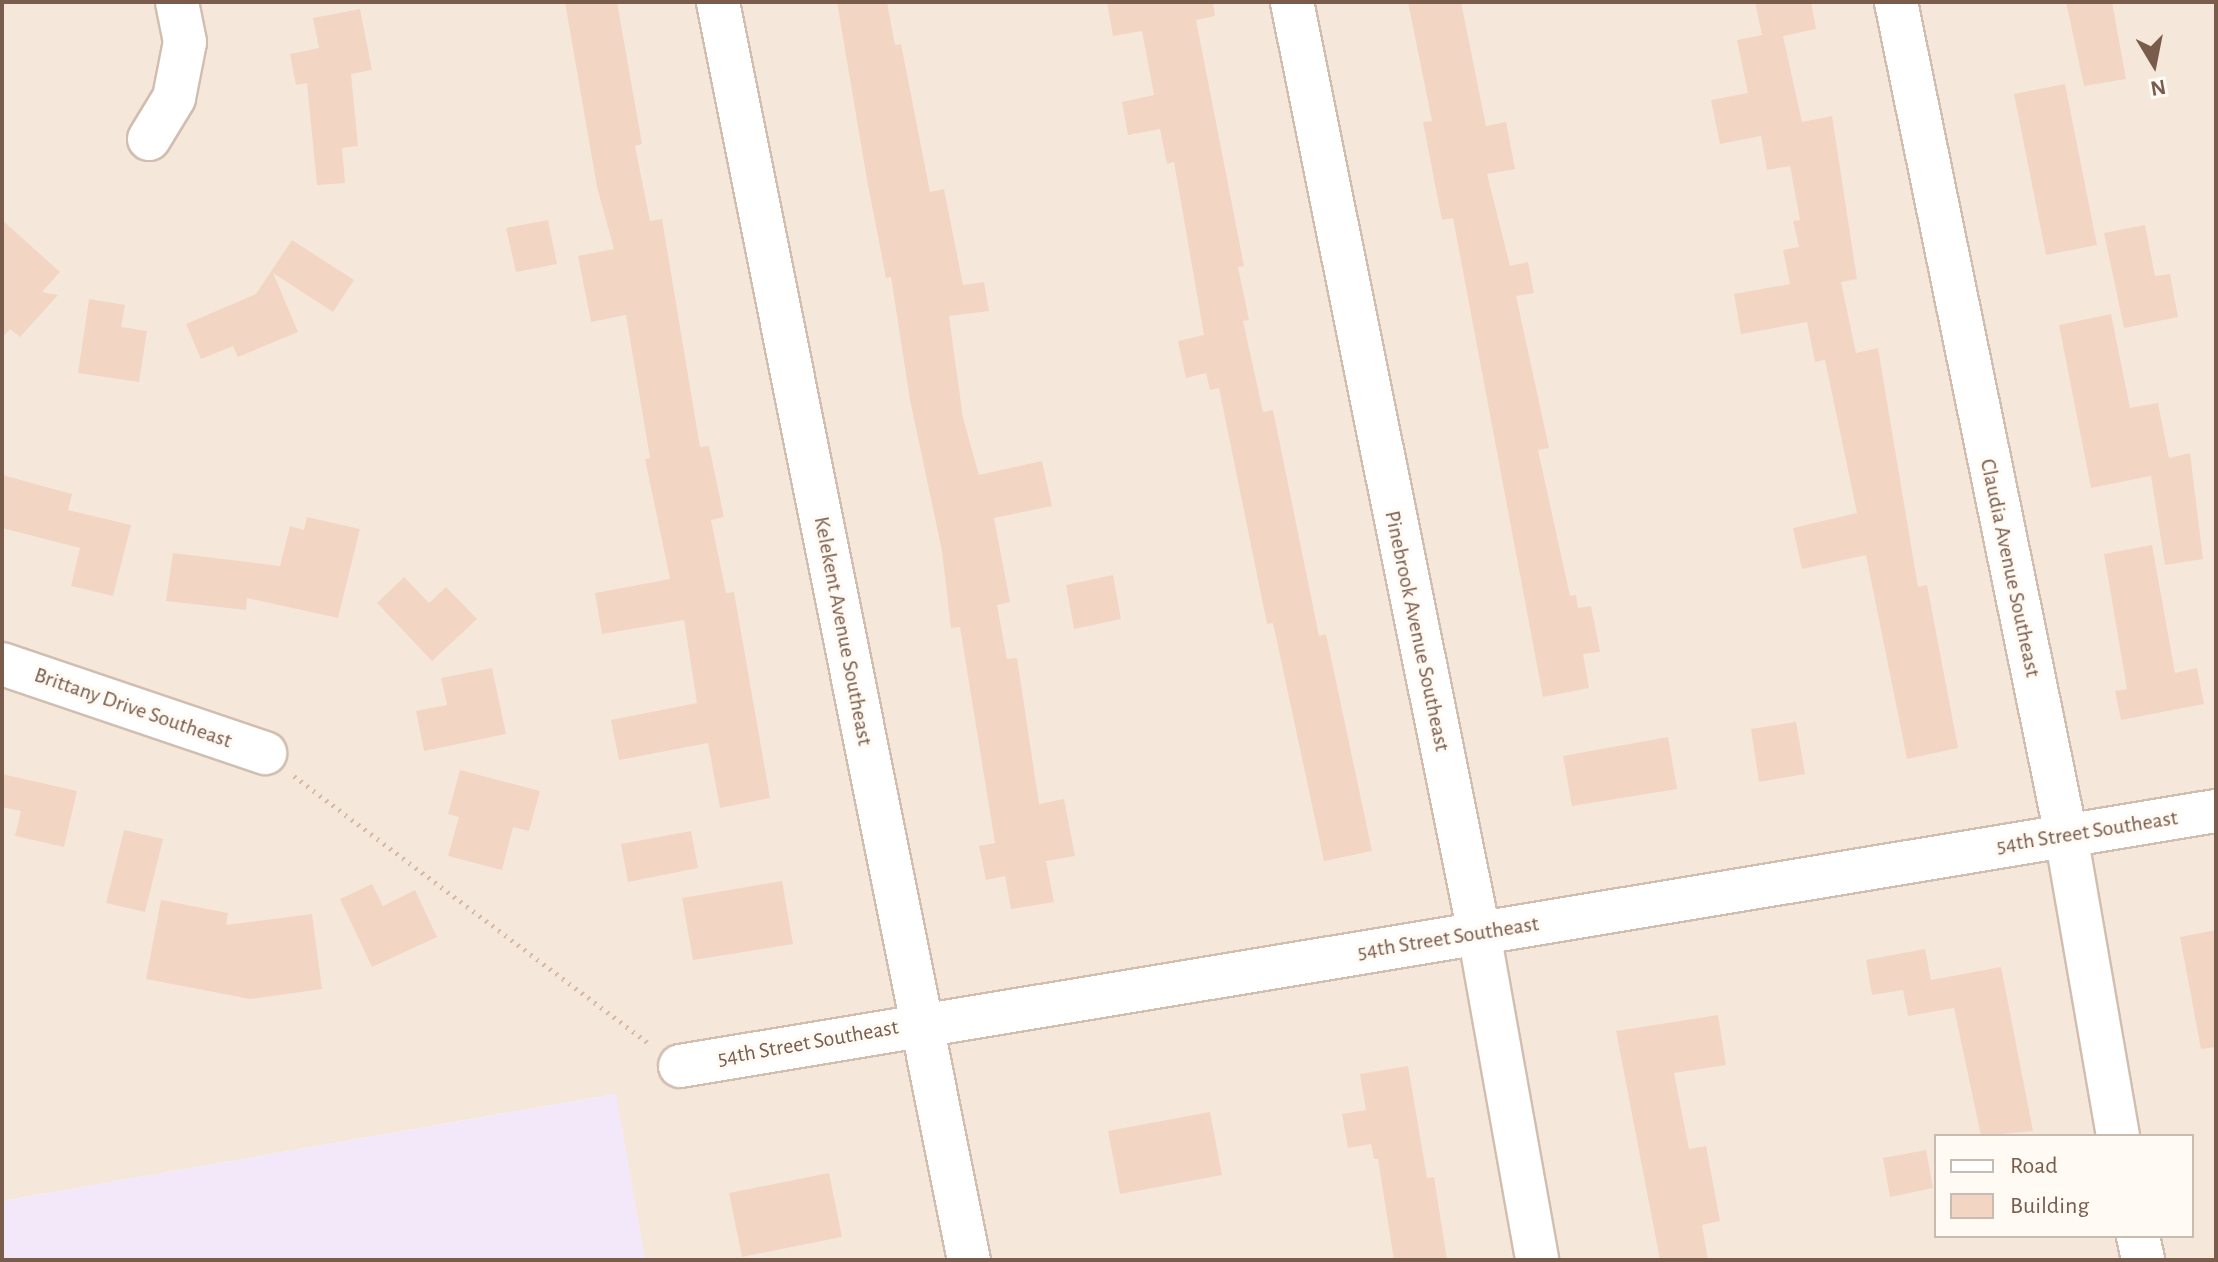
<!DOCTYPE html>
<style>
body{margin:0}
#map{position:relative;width:2218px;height:1262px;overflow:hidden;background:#fdf6ec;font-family:"Alegreya Sans",sans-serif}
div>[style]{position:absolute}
.residential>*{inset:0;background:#f5e8da}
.education>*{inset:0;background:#f3e8fa}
.building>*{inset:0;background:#f3d5c3}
.path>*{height:5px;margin-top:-2.5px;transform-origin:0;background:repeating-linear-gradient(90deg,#d9b8a5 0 2px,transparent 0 8px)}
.roads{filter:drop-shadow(2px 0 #d1beb0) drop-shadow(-2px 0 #d1beb0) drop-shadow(0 2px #d1beb0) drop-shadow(0 -2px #d1beb0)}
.street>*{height:42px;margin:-21px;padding:0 21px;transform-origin:21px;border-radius:21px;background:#fff}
span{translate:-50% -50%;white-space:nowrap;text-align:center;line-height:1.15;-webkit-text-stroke:6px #fffaf3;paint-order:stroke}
.street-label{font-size:22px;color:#7a5c4d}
.frame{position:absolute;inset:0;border:4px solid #7a5c4d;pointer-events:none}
.legend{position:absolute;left:1934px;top:1134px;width:260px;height:104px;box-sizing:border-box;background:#fffaf3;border:2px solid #cabbb1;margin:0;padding:10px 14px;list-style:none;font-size:24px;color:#7a5c4d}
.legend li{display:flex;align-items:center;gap:16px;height:40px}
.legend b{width:40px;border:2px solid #cabbb1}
.north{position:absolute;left:2114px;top:24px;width:80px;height:80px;-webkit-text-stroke:6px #fffaf3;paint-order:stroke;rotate:170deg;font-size:22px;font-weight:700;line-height:32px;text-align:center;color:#7a5c4d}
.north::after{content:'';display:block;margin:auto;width:28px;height:36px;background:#7a5c4d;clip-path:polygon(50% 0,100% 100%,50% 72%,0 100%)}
</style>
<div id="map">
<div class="residential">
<div style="clip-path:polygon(evenodd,2px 2px,2216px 2px,2216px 1260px,645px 1260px,615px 1094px,2px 1201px,2px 2px,1936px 1136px,2192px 1136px,2192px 1236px,1936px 1236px,1936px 1136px)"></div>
</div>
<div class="education">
<div style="clip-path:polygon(616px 1094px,645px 1260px,2px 1260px,2px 1201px)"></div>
</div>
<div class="building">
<div style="clip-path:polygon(565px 2px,617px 2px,642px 144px,635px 146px,650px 221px,662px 219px,700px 447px,709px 446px,724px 517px,711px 520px,726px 593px,734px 592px,770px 798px,720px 808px,708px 743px,619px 760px,611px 720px,697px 703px,684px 620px,602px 634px,595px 593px,670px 579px,645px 459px,650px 458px,626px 315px,591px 322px,578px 256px,614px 249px,597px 187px)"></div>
<div style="clip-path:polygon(837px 2px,887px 2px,895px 45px,901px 44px,930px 192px,944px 189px,963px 285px,984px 282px,989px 311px,949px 316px,963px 418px,979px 475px,1042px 461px,1052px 506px,994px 518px,1010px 602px,997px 605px,1007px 659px,1017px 658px,1039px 804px,1064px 799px,1075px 856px,1046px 861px,1054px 902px,1011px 909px,1005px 876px,986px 880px,979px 846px,995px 843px,960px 627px,951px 628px,942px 551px,910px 400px,891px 277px,886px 278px,867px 180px)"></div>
<div style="clip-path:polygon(1107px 2px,1213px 2px,1215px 16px,1196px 20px,1244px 266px,1238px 267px,1249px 320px,1243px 321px,1263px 412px,1273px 410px,1319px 636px,1326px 634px,1372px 851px,1324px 861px,1273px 623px,1267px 624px,1219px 388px,1210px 390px,1206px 373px,1186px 378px,1178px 341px,1204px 335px,1174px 162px,1167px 164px,1160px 129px,1128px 135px,1122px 102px,1154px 95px,1142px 31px,1113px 36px)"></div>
<div style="clip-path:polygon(1408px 2px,1461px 2px,1486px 126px,1506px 122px,1515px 169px,1487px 174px,1510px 266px,1528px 262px,1534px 293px,1516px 296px,1549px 448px,1538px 450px,1570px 596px,1576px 595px,1578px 608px,1591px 606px,1600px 652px,1583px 654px,1589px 688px,1543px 697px,1453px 218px,1442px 220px,1438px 200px,1423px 122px,1432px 121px)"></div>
<div style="clip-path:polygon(1755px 2px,1811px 2px,1816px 29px,1783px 36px,1802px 122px,1832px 116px,1857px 279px,1841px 282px,1856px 353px,1878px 348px,1918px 587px,1927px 585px,1958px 748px,1907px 759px,1866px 555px,1802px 569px,1793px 528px,1857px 513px,1825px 360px,1815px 362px,1807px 322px,1741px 334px,1734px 294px,1790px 284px,1783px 250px,1799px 247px,1793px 221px,1800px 220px,1790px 166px,1767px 170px,1761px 136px,1720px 144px,1711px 100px,1748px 93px,1737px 40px,1762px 35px)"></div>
<div style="clip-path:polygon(2066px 2px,2112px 2px,2126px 79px,2084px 86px)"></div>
<div style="clip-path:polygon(360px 9px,372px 70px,351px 74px,358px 146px,342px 148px,345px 183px,317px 185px,307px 83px,296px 85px,290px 54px,319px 48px,313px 18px)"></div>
<div style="clip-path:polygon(2065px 84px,2097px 245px,2046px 255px,2014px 94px)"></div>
<div style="clip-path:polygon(2px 220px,60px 272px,42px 292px,58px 295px,20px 337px,10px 329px,2px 338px)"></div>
<div style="clip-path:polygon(548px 220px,557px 264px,516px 272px,506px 228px)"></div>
<div style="clip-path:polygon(2145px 225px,2155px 276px,2170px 274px,2178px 317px,2124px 328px,2104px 233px)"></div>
<div style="clip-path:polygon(292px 240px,354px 280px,333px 312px,273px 273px,298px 332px,238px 357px,233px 346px,201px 359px,186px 324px,256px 294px)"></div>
<div style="clip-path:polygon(89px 299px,125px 305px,121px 327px,147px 331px,139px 382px,78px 373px)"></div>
<div style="clip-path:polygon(2111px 314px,2130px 408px,2158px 403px,2169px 458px,2190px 453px,2203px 559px,2165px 565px,2151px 476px,2091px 488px,2059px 325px)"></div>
<div style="clip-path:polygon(2px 475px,72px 494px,68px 510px,131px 525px,113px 596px,71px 586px,80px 548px,2px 528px)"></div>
<div style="clip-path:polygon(307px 517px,360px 529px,338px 618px,247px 598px,246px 610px,166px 601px,173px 553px,280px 566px,290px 526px,304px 530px)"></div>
<div style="clip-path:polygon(2152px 545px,2175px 673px,2197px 668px,2204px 704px,2121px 720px,2115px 691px,2127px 689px,2104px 554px)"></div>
<div style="clip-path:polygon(1113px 575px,1121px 619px,1074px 629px,1066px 585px)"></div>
<div style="clip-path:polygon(404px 577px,429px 603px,446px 587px,477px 619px,432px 661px,377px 603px)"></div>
<div style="clip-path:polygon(492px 668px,506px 734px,424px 751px,416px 711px,447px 705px,441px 678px)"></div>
<div style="clip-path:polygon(1796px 722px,1805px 774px,1759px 782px,1751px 729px)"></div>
<div style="clip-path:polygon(1668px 737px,1677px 789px,1572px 806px,1563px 756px)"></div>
<div style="clip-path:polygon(460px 770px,540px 791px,529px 831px,513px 827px,502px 870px,448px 856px,459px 817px,448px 814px)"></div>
<div style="clip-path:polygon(2px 774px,77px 791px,64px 847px,15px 836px,21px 811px,2px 807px)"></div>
<div style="clip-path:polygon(124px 830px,163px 839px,145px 912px,106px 903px)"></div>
<div style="clip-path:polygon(691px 831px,698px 868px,628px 882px,621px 844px)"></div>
<div style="clip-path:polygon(782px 881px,793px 944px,693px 960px,682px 898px)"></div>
<div style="clip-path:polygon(372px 884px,383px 906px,415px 890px,437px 937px,372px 967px,340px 899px)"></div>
<div style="clip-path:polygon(161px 900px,228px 913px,226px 925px,312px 914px,322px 989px,250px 999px,146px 979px)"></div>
<div style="clip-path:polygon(2216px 930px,2216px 1047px,2201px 1049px,2180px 937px)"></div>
<div style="clip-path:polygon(1925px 949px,1931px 980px,2001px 967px,2033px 1131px,1981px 1136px,1954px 1008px,1908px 1016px,1903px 990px,1872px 995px,1866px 960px)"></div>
<div style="clip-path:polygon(1718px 1015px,1726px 1065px,1674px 1073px,1689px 1149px,1706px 1146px,1720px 1221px,1702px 1225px,1708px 1260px,1660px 1260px,1616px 1031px)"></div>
<div style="clip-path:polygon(1408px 1066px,1427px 1178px,1434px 1177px,1447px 1260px,1394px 1260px,1378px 1159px,1374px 1159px,1371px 1144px,1348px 1148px,1342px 1114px,1366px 1110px,1360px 1074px)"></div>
<div style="clip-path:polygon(1210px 1112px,1222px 1175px,1120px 1194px,1108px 1131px)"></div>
<div style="clip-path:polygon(1926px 1150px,1933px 1188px,1890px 1197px,1883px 1158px)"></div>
<div style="clip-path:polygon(829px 1173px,842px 1237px,742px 1257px,729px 1193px)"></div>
</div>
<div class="path">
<div style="left:294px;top:776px;width:446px;rotate:37deg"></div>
</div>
<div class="roads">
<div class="street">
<div style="left:718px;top:2px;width:1283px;rotate:78.72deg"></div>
<div style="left:1292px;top:2px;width:950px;rotate:78.64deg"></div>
<div style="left:1479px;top:933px;width:332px;rotate:79.9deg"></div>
<div style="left:1896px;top:2px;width:850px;rotate:78.47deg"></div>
<div style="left:2066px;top:835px;width:305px;rotate:80.2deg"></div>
<div style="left:149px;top:139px;width:48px;rotate:-58.6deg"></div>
<div style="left:174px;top:98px;width:57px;rotate:-78.9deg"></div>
<div style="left:185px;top:42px;width:41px;rotate:-101.3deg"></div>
<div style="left:2px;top:664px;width:278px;rotate:18.7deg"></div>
<div style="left:680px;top:1066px;width:1557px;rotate:-9.43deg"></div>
<div style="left:2138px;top:1236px;width:25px;rotate:78deg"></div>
</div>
</div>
<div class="street-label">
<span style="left:2010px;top:568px;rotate:78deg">Claudia Avenue Southeast</span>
<span style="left:843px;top:631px;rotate:79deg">Kelekent Avenue Southeast</span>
<span style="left:1417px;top:631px;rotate:78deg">Pinebrook Avenue Southeast</span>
<span style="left:133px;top:708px;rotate:19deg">Brittany Drive Southeast</span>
<span style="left:2087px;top:832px;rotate:-9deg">54th Street Southeast</span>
<span style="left:1448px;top:938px;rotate:-9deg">54th Street Southeast</span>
<span style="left:808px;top:1043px;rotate:-10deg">54th Street Southeast</span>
</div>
<div class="frame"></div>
<ul class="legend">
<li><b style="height:10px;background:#fff"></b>Road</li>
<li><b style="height:22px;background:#f3d5c3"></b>Building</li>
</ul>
<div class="north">N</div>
</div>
